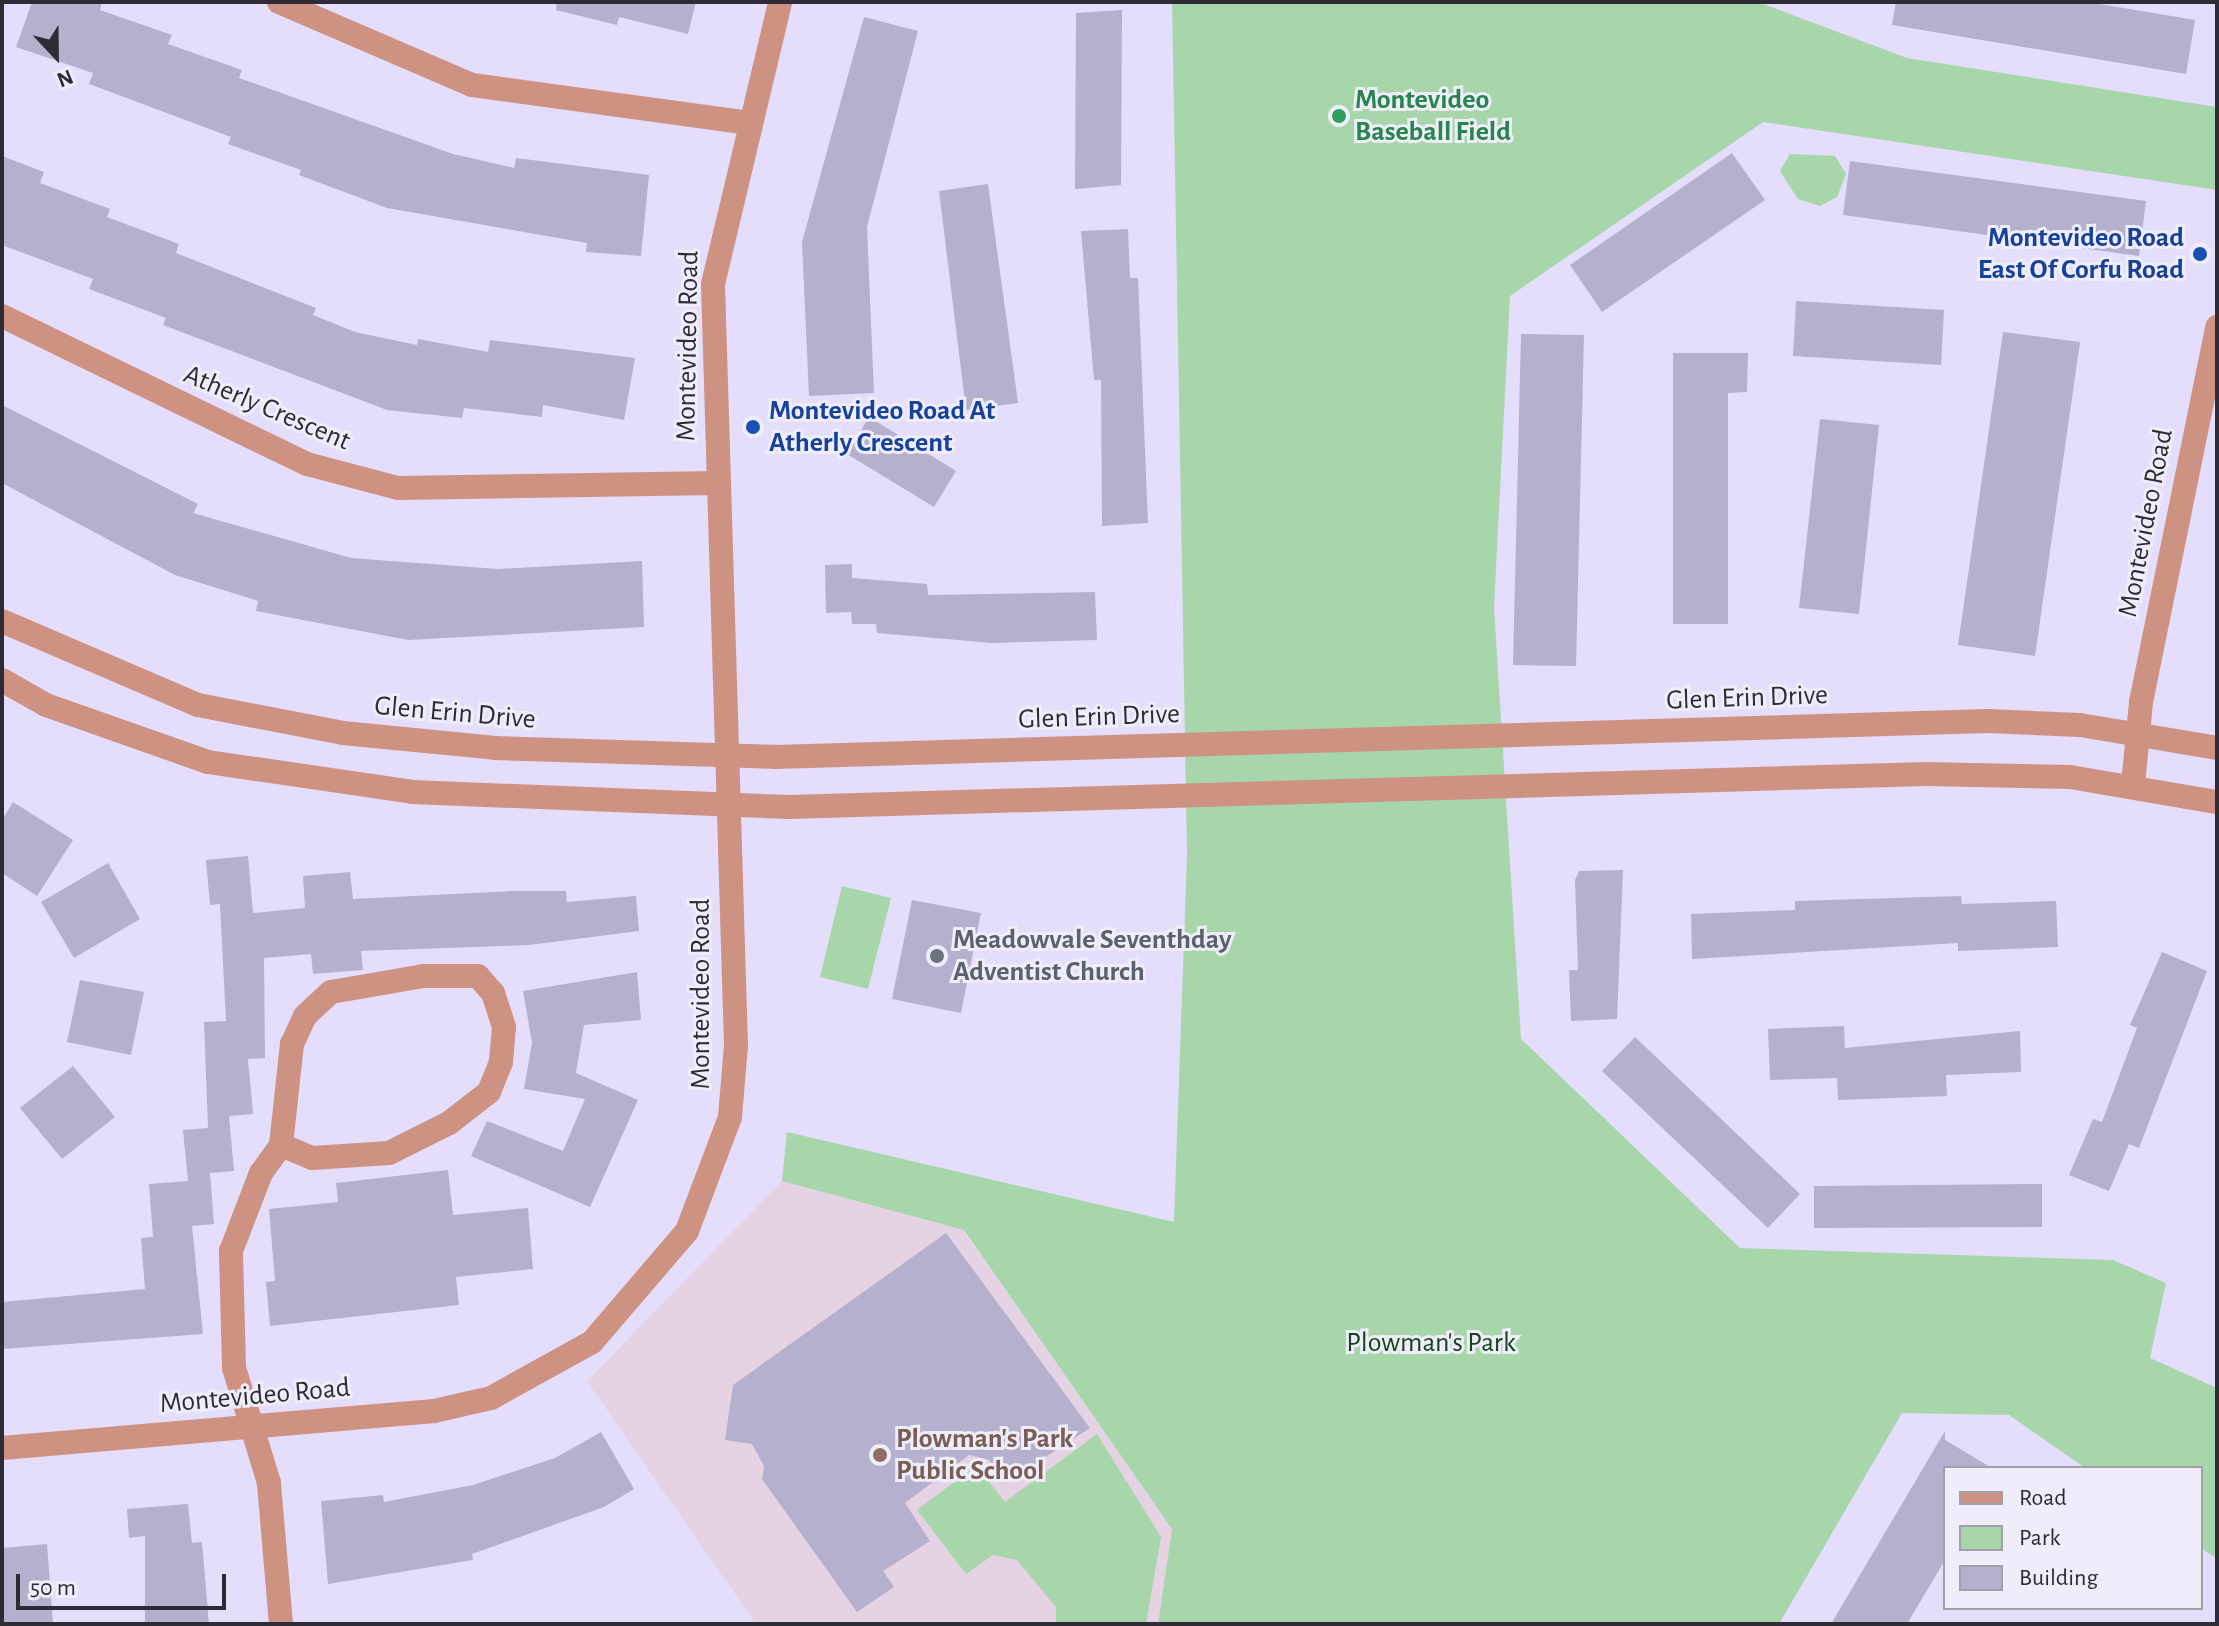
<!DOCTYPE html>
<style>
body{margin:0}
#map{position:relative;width:2219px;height:1626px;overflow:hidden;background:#e5ddfc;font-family:"Alegreya Sans",sans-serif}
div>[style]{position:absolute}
.education>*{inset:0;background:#e5d2e2}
.green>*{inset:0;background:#a8d6ab}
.building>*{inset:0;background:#b5b0ce}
.minor>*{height:24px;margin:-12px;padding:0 12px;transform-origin:12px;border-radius:12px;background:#ce9282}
.dots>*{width:22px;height:22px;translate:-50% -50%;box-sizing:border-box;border:4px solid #f0edfa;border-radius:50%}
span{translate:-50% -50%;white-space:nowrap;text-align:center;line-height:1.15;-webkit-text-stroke:6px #f0edfa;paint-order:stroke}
.leisure-label{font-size:28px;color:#27864d;font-weight:700}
.left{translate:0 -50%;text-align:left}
.transit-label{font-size:28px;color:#164399;font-weight:700}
.right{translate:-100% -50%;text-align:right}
.street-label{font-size:28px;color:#2e2b37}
.worship-label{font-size:28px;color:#5b616d;font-weight:700}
.park-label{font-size:28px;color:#14441b}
.education-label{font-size:28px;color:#785e54;font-weight:700}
.frame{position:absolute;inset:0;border:4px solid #2e2b37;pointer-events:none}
.legend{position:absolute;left:1943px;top:1466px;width:260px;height:144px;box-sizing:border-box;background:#f0edfa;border:2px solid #a29fac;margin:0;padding:10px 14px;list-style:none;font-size:24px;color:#2e2b37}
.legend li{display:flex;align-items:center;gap:16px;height:40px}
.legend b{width:40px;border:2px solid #a29fac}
.north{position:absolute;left:16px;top:16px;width:80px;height:80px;-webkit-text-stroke:6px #f0edfa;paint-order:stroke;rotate:158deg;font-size:22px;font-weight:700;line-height:32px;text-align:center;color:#2e2b37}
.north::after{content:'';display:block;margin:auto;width:28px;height:36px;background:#2e2b37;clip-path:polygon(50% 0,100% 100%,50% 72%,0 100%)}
.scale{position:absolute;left:16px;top:1574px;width:210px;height:36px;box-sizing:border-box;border:4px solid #2e2b37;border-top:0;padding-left:10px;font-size:24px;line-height:28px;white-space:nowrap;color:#2e2b37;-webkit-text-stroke:6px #f0edfa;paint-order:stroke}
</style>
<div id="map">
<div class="education">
<div style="clip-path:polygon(782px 1181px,963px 1230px,1172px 1529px,1158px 1624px,756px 1624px,587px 1381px)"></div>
</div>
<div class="green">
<div style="clip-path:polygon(1172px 2px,1758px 2px,1907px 58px,2217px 107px,2217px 190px,1763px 122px,1510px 296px,1494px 607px,1521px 1039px,1740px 1248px,2113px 1260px,2166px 1283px,2150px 1358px,2217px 1388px,2217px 1559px,2201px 1548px,2201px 1468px,2085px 1468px,2009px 1415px,1902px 1413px,1779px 1624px,1158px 1624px,1172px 1529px,964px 1230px,782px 1181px,787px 1132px,1174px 1222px,1187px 854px)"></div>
<div style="clip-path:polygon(1790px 154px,1835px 156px,1846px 174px,1837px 197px,1820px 206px,1798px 199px,1780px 171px)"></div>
<div style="clip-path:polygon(842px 886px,891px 898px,868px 989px,820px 977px)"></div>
<div style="clip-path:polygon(1097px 1434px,1161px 1537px,1146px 1624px,1056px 1624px,1056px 1607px,1017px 1560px,993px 1555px,966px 1574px,917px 1510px,976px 1466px,1005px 1502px)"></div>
</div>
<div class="building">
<div style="clip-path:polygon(32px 2px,102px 2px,100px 10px,172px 35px,168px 44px,242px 70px,239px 78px,453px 154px,514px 168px,516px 158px,649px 175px,641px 256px,586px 252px,587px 243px,387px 208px,299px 175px,301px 170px,228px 144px,231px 137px,89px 84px,93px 73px,16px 47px)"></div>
<div style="clip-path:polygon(557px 2px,696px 2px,688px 34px,619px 17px,617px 25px,556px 10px)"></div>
<div style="clip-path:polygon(1896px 2px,2088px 2px,2195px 20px,2186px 74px,1892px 25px)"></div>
<div style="clip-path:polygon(1122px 10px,1121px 185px,1075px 189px,1076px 13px)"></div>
<div style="clip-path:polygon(864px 17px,918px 31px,867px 227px,874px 393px,809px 396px,802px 242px)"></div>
<div style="clip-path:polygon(1732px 153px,1765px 200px,1602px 312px,1570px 265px)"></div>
<div style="clip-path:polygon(2px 156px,44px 172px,40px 183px,110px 209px,107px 217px,179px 244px,176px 253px,316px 308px,313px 315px,355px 332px,417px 345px,418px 339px,488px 352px,490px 340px,635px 358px,624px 420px,543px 405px,542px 417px,464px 408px,462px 418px,387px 410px,163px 325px,166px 318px,89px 289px,93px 279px,2px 245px)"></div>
<div style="clip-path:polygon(1850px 161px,2146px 201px,2139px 256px,1843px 215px)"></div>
<div style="clip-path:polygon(988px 184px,1018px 403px,966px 410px,939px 191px)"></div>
<div style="clip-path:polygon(1128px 229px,1130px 278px,1138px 278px,1148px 523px,1102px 526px,1101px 380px,1094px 380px,1081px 231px)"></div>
<div style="clip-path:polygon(1796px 301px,1944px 310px,1941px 365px,1793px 356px)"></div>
<div style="clip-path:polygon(2003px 332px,2080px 342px,2035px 656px,1958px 645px)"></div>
<div style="clip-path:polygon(1521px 334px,1584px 335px,1576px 666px,1513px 665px)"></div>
<div style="clip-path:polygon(1673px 353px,1748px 353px,1747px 392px,1728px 393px,1728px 624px,1673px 624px)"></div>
<div style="clip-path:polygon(2px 405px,198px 504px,193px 513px,351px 558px,498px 569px,642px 561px,644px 627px,408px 640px,256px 611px,258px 601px,175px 575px,2px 483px)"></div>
<div style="clip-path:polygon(869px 417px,956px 471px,934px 507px,847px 454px)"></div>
<div style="clip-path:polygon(1820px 419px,1879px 425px,1859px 614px,1799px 608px)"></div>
<div style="clip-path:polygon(852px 564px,852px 578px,927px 584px,928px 595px,1095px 592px,1097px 640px,992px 643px,877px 633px,876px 624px,852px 624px,851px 612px,826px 613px,825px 565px)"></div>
<div style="clip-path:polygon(13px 802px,73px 840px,37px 896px,2px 873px,2px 820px)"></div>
<div style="clip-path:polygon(248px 856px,253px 913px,305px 908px,303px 876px,350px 872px,353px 899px,513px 891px,566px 891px,567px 902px,636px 896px,639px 931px,529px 945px,361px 951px,363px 970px,313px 974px,311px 954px,264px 958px,265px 1058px,248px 1059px,253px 1114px,229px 1116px,234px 1171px,210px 1173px,214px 1224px,192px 1226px,203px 1334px,2px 1349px,2px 1302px,145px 1289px,141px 1238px,153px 1237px,149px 1184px,188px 1181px,183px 1130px,208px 1128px,204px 1022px,226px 1021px,220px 904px,210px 905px,206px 860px)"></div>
<div style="clip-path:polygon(108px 863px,140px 919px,74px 958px,41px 902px)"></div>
<div style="clip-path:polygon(1623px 870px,1617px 1019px,1571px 1021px,1569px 970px,1578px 970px,1575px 880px,1579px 871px)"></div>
<div style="clip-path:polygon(1961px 896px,1962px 904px,2056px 901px,2058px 947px,1958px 951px,1958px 943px,1692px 959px,1691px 914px,1795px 910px,1795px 901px)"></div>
<div style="clip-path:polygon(912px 900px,981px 913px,961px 1013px,892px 999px)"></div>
<div style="clip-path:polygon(2162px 952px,2207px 971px,2139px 1148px,2129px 1144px,2109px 1191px,2069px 1175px,2093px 1119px,2102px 1122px,2137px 1028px,2130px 1025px)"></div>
<div style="clip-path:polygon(637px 972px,641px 1020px,584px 1025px,576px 1073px,638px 1100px,590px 1207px,471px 1156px,487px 1121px,563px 1151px,585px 1099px,524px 1089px,532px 1043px,523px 991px)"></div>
<div style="clip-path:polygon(80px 980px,144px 992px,131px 1055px,67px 1042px)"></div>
<div style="clip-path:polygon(1844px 1026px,1845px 1048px,2020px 1031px,2021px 1072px,1946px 1075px,1947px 1096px,1838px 1100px,1837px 1078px,1770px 1080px,1768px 1029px)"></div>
<div style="clip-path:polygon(1635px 1037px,1800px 1194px,1768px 1228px,1602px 1071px)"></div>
<div style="clip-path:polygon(73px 1066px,115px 1117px,62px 1159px,20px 1108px)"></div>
<div style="clip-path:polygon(448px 1170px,453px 1215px,528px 1208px,533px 1269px,456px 1277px,459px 1305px,270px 1326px,266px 1282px,275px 1281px,269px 1209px,338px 1202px,336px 1183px)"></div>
<div style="clip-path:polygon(2042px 1184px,2042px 1227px,1814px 1228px,1814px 1186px)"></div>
<div style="clip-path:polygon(946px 1233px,1090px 1428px,1005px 1483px,989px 1460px,969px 1455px,905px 1503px,930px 1541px,883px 1571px,894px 1587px,857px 1612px,762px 1479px,764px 1466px,752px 1444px,725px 1440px,733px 1385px)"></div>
<div style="clip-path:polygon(1945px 1431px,1945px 1440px,1992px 1468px,1945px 1468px,1945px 1560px,1907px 1624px,1831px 1624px)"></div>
<div style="clip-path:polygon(601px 1432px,634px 1489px,604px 1507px,472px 1554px,473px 1560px,328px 1584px,321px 1501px,383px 1495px,384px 1502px,473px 1485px,555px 1458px)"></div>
<div style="clip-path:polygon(188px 1504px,192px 1543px,202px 1542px,209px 1624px,145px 1624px,145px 1536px,129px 1538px,127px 1509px)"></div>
<div style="clip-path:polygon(47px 1544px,53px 1624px,2px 1624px,2px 1548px)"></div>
</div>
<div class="minor">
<div style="left:279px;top:2px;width:210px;rotate:23.3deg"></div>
<div style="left:472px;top:85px;width:280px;rotate:7.8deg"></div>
<div style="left:2px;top:316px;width:339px;rotate:25.9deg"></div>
<div style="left:307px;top:464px;width:94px;rotate:14.8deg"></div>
<div style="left:398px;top:488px;width:319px;rotate:-0.9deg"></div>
<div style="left:2px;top:621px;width:213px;rotate:23.2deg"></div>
<div style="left:198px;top:705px;width:148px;rotate:10.9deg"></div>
<div style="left:343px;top:733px;width:153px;rotate:5.6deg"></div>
<div style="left:495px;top:748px;width:280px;rotate:1.8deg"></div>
<div style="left:775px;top:757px;width:1214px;rotate:-1.7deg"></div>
<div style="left:1988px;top:721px;width:92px;rotate:2.5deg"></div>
<div style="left:2080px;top:725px;width:139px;rotate:9.5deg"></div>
<div style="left:2px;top:680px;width:51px;rotate:29.6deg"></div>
<div style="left:46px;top:705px;width:172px;rotate:19.4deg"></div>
<div style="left:208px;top:762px;width:207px;rotate:8.3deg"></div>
<div style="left:413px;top:792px;width:376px;rotate:2.3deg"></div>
<div style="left:789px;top:807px;width:1137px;rotate:-1.66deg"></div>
<div style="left:1926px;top:774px;width:144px;rotate:1.2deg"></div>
<div style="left:2070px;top:777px;width:149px;rotate:9.7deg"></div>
<div style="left:2133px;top:784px;width:82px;rotate:-84.4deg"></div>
<div style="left:2141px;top:702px;width:383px;rotate:-78.5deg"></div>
<div style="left:2px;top:1448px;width:434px;rotate:-4.9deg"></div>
<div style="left:434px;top:1411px;width:58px;rotate:-12.8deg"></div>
<div style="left:491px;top:1398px;width:115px;rotate:-29deg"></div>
<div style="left:592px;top:1342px;width:146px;rotate:-49.4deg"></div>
<div style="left:687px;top:1231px;width:122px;rotate:-69.3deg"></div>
<div style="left:730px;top:1117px;width:71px;rotate:-85.2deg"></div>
<div style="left:736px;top:1046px;width:762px;rotate:-91.73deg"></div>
<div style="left:713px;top:284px;width:290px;rotate:-76.6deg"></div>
<div style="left:281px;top:1624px;width:142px;rotate:-94.9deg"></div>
<div style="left:269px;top:1483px;width:120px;rotate:-106.9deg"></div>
<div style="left:234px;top:1368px;width:117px;rotate:-91.5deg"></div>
<div style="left:231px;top:1251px;width:84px;rotate:-69deg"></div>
<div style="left:261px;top:1173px;width:34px;rotate:-54deg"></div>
<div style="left:281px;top:1145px;width:102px;rotate:-83.8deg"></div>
<div style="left:292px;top:1044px;width:31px;rotate:-65deg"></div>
<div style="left:305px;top:1016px;width:35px;rotate:-43deg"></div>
<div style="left:331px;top:992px;width:94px;rotate:-9.8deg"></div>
<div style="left:424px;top:976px;width:54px"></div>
<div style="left:478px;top:976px;width:23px;rotate:49deg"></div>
<div style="left:493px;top:993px;width:36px;rotate:72deg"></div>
<div style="left:504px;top:1027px;width:35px;rotate:95deg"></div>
<div style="left:501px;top:1062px;width:32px;rotate:112deg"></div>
<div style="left:489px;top:1092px;width:51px;rotate:142.2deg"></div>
<div style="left:449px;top:1123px;width:67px;rotate:153.4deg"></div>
<div style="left:389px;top:1153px;width:77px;rotate:176.3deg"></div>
<div style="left:312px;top:1158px;width:34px;rotate:-157deg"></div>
</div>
<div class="dots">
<div style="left:1339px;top:116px;background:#2e9e5b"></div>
<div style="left:2200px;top:254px;background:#1a4fb4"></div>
<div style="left:753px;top:427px;background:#1a4fb4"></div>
<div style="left:937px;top:956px;background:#6b7280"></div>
<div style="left:880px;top:1455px;background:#8d6e63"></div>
</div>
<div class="leisure-label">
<span class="left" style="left:1355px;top:116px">Montevideo<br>Baseball Field</span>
</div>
<div class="transit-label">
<span class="right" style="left:2184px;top:254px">Montevideo Road<br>East Of Corfu Road</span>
<span class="left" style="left:769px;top:427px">Montevideo Road At<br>Atherly Crescent</span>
</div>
<div class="street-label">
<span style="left:688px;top:346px;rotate:-89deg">Montevideo Road</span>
<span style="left:267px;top:408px;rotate:23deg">Atherly Crescent</span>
<span style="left:2146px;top:523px;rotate:-79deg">Montevideo Road</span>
<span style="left:1747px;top:698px;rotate:-2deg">Glen Erin Drive</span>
<span style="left:455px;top:713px;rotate:5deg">Glen Erin Drive</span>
<span style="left:1099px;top:717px;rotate:-2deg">Glen Erin Drive</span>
<span style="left:701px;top:994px;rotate:-90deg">Montevideo Road</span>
<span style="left:255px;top:1396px;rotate:-5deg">Montevideo Road</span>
</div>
<div class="worship-label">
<span class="left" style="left:953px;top:956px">Meadowvale Seventhday<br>Adventist Church</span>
</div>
<div class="park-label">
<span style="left:1431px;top:1343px">Plowman's Park</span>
</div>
<div class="education-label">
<span class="left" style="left:896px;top:1455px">Plowman's Park<br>Public School</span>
</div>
<div class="frame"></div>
<ul class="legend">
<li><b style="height:10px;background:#ce9282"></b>Road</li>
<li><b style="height:22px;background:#a8d6ab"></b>Park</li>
<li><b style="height:22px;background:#b5b0ce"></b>Building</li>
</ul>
<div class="north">N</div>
<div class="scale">50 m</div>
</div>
